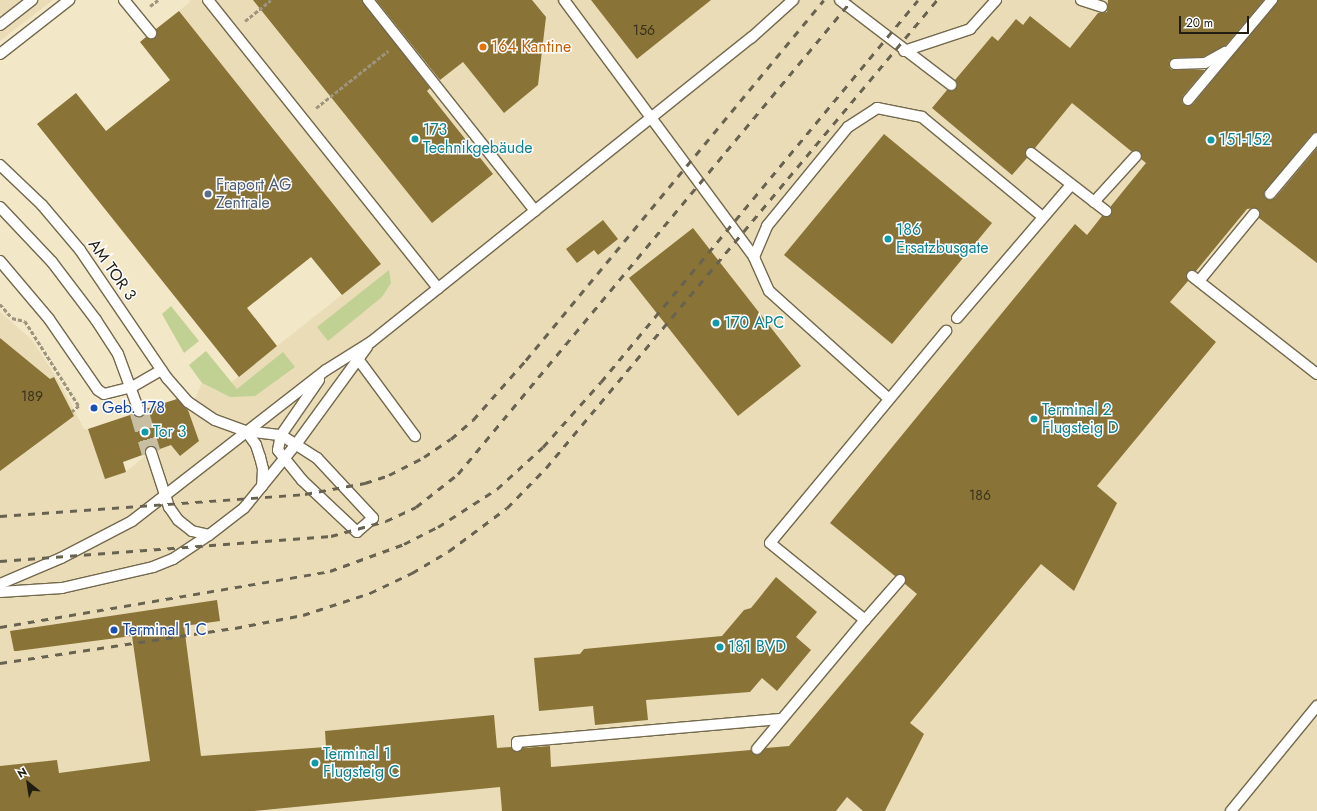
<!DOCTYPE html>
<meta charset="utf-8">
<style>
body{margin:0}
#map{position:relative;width:1317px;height:811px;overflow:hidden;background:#f2e7c7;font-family:Jost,sans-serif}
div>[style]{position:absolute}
.built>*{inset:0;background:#eadcb6}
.green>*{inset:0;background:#c1d193}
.building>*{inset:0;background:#897337}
.street-tunnel>*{height:19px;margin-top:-9.5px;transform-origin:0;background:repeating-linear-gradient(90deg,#c8bfa3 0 19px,transparent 0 29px)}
.path>*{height:2.5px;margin-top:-1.25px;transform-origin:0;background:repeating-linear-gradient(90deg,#9c947c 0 4px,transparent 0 6px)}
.roads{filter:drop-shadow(1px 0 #73694d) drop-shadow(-1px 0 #73694d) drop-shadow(0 1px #73694d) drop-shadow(0 -1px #73694d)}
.lane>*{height:10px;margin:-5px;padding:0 5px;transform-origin:5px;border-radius:5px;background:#fff}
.rail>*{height:3px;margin-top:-1.5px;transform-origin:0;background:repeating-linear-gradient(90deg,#686250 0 7px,transparent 0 14px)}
.dots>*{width:11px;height:11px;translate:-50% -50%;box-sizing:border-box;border:2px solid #fff;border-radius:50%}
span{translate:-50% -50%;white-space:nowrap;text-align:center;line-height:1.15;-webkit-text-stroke:3px #fff;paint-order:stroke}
.number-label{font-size:14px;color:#3b321b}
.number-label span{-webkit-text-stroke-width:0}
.food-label{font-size:16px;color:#c56008}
.left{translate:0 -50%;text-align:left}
.culture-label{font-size:16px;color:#0d838f}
.service-label{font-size:16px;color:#4e5e75}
.street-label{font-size:16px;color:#211d12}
.transit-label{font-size:16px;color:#164399}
.north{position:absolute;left:8px;top:763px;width:40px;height:40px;-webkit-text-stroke:3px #fff;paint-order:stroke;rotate:330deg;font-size:11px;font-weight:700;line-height:16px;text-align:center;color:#211d12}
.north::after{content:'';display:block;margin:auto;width:14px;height:18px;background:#211d12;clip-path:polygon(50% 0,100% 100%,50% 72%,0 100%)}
.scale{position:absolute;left:1179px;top:16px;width:70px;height:18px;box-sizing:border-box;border:2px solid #211d12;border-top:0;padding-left:5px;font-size:12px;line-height:14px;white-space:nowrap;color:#211d12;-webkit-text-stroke:3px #fff;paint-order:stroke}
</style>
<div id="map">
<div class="built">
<div style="clip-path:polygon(0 0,53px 0,0 41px)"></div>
<div style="clip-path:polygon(189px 0,1317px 0,1317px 811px,0 811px,0 312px,32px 340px,60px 383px,84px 429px,113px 432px,126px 472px,184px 423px,202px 383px,219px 392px,381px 264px,179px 11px,190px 2px)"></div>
</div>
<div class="green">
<div style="clip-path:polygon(389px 270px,391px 283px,382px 297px,328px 341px,317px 327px)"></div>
<div style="clip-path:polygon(171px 306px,199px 341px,184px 353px,162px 314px)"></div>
<div style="clip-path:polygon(206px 351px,237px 389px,283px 352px,295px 367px,255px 396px,230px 397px,202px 383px,189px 365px)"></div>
</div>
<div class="building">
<div style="clip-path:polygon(253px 0,362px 0,430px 88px,427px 91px,493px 174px,432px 223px)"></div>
<div style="clip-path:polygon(376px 0,532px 0,546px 17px,538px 85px,504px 113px,463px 62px,440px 80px)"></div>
<div style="clip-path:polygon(591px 0,711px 0,637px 59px)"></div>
<div style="clip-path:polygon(1108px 0,1264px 0,1225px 46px,1203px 57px,1175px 58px,1169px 61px,1169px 67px,1172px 70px,1205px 70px,1183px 96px,1182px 103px,1187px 106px,1193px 104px,1278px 0,1317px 0,1317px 132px,1312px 134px,1264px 193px,1266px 199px,1275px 198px,1317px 148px,1317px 263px,1259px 218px,1260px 211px,1255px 208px,1247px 209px,1196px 271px,1187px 272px,1188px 281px,1170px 302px,1216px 342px,1097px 486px,1117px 503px,1074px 591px,1041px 564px,910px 723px,924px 734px,885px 811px,863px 811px,847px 797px,836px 811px,502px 811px,500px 787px,254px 811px,0 811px,0 766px,57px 760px,59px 773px,150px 761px,132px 636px,17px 651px,14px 651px,10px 631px,217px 600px,220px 621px,184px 626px,201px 756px,326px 747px,325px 731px,494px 715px,497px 748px,511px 747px,517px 752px,523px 748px,550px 746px,551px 767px,751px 750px,756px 755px,766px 748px,789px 746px,917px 594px,905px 584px,904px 575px,895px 576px,830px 523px,1075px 224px,1087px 235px,1102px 216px,1111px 215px,1111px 206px,1146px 163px,1141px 159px,1140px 151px,1131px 151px,1072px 103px,1035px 148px,1026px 149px,1027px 158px,1012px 175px,932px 108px,947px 90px,956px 89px,955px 80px,992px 36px,998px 41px,1016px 19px,1023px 25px,1030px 16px,1070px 48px,1098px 13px,1107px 12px)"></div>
<div style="clip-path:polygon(179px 11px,381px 264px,342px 295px,311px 257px,247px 308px,277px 346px,239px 377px,37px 124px,76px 93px,106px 131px,170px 80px,140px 42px,146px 37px,155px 38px,157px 35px,156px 29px)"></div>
<div style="clip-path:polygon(884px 134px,992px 223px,892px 344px,784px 255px)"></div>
<div style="clip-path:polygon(603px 220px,618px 239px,598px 255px,594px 250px,577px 263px,566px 249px)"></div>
<div style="clip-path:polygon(693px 228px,801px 366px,738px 416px,629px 278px)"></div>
<div style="clip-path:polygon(0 338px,50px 379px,54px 377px,74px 416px,0 471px)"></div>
<div style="clip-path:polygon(177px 399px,188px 410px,199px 441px,180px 456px,171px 445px,157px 450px,149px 446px,145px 454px,123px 462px,126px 472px,105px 479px,88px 429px,133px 414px,141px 417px,145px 409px)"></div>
<div style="clip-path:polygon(776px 577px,817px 612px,796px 637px,811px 650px,777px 691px,762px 678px,750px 692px,646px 700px,648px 720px,595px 725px,593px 706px,539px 711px,534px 658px,580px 654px,584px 649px,722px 636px,744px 610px,751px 608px)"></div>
</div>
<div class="street-tunnel">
<div style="left:139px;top:411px;width:43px;rotate:73.7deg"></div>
</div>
<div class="path">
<div style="left:150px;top:6px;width:10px;rotate:-37deg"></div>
<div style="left:245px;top:21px;width:33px;rotate:-39deg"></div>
<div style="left:316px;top:108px;width:92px;rotate:-38.4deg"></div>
<div style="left:0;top:304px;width:18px;rotate:49deg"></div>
<div style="left:12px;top:318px;width:13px;rotate:13deg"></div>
<div style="left:25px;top:321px;width:101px;rotate:57.6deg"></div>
<div style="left:79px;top:406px;width:9px;rotate:139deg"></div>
</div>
<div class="roads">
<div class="lane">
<div style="left:124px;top:0;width:43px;rotate:50.7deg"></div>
<div style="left:208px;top:0;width:369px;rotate:51.4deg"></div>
<div style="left:368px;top:0;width:269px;rotate:51.6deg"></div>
<div style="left:564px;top:0;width:320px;rotate:53.5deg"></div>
<div style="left:840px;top:0;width:140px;rotate:37.4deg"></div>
<div style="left:1081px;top:0;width:22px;rotate:18deg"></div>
<div style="left:0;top:25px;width:41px;rotate:-38deg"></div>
<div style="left:904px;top:51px;width:70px;rotate:-18.4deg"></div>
<div style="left:970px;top:29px;width:39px;rotate:-48deg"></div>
<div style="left:0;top:54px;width:88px;rotate:-38deg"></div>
<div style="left:1175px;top:64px;width:30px;rotate:-2deg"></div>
<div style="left:1205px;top:63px;width:23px;rotate:-29deg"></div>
<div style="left:1188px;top:100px;width:131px;rotate:-50deg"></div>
<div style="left:1031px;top:153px;width:95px;rotate:37.7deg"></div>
<div style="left:0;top:165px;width:58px;rotate:43.6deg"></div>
<div style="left:42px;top:205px;width:59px;rotate:49.8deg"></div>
<div style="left:80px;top:250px;width:155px;rotate:55.8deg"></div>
<div style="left:167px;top:378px;width:32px;rotate:49deg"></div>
<div style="left:188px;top:402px;width:32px;rotate:34deg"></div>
<div style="left:215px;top:420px;width:33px;rotate:20deg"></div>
<div style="left:246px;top:431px;width:35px;rotate:7deg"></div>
<div style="left:281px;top:435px;width:43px;rotate:32.6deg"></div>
<div style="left:317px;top:458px;width:82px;rotate:47deg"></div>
<div style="left:373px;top:518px;width:21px;rotate:139deg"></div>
<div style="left:357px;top:532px;width:76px;rotate:-136.6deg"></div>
<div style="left:302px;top:480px;width:38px;rotate:-129deg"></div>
<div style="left:278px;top:450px;width:15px;rotate:-79deg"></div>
<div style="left:281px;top:435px;width:67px;rotate:-55.4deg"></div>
<div style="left:1270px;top:194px;width:73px;rotate:-50deg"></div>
<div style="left:1094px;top:202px;width:62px;rotate:-47.6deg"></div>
<div style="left:0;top:207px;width:76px;rotate:46.6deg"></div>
<div style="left:52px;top:262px;width:73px;rotate:52.8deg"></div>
<div style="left:96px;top:320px;width:40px;rotate:57.1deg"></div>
<div style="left:118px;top:354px;width:61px;rotate:69.8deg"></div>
<div style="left:0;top:261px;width:76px;rotate:49.8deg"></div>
<div style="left:49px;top:319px;width:86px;rotate:55.4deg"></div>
<div style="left:98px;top:390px;width:7px;rotate:34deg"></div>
<div style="left:104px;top:394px;width:29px;rotate:-14deg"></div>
<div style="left:132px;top:387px;width:34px;rotate:-30deg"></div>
<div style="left:1192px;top:276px;width:159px;rotate:38.1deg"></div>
<div style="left:1199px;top:281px;width:87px;rotate:-50.6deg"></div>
<div style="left:957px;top:318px;width:175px;rotate:-49.4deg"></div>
<div style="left:358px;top:359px;width:96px;rotate:53.5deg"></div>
<div style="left:888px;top:398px;width:160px;rotate:-138deg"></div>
<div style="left:769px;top:291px;width:37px;rotate:-114deg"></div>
<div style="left:754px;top:257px;width:34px;rotate:-67deg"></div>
<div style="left:767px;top:226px;width:128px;rotate:-50.7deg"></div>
<div style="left:848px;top:127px;width:35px;rotate:-33deg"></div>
<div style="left:877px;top:108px;width:46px;rotate:11.3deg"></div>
<div style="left:922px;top:117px;width:157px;rotate:39.6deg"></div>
<div style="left:246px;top:431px;width:17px;rotate:54deg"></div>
<div style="left:256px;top:445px;width:13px;rotate:72deg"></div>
<div style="left:260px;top:457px;width:12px;rotate:76deg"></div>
<div style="left:263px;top:469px;width:17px;rotate:93deg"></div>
<div style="left:151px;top:452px;width:58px;rotate:71.9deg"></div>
<div style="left:169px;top:507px;width:16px;rotate:55deg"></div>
<div style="left:178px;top:520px;width:18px;rotate:38deg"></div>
<div style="left:192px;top:531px;width:17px;rotate:13deg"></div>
<div style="left:900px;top:580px;width:53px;rotate:131.2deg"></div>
<div style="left:865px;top:620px;width:122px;rotate:-141deg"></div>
<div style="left:770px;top:543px;width:276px;rotate:-50.3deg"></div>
<div style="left:0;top:584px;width:66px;rotate:-23.1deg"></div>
<div style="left:61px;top:558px;width:80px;rotate:-27.5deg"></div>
<div style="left:132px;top:521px;width:246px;rotate:-37.9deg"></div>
<div style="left:326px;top:370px;width:53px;rotate:-31.9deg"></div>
<div style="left:371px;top:342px;width:487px;rotate:-38.7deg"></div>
<div style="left:751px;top:38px;width:57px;rotate:-42.1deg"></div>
<div style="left:0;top:592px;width:62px;rotate:-3.7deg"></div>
<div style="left:62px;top:588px;width:93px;rotate:-13deg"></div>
<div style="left:153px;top:567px;width:22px;rotate:-22deg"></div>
<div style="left:173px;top:559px;width:43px;rotate:-33.7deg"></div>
<div style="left:209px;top:535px;width:44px;rotate:-37.6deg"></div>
<div style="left:244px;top:508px;width:84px;rotate:-50.8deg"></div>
<div style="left:297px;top:443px;width:119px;rotate:-53.9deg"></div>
<div style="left:517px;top:746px;width:4px;rotate:-90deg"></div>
<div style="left:517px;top:742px;width:264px;rotate:-5deg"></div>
<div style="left:757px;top:749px;width:168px;rotate:-50.1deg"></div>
<div style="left:1231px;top:811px;width:136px;rotate:-50.7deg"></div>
</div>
</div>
<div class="rail">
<div style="left:0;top:516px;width:306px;rotate:-4.1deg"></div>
<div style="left:305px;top:494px;width:61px;rotate:-10.4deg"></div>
<div style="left:365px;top:483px;width:25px;rotate:-18deg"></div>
<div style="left:389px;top:475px;width:39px;rotate:-27deg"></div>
<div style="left:424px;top:457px;width:32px;rotate:-34deg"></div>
<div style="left:451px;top:439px;width:29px;rotate:-41deg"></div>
<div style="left:473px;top:420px;width:80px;rotate:-48.5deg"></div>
<div style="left:526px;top:360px;width:467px;rotate:-50.4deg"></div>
<div style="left:0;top:561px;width:332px;rotate:-4.3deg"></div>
<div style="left:331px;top:536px;width:57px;rotate:-15.3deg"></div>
<div style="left:386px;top:521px;width:33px;rotate:-25deg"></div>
<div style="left:416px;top:507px;width:53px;rotate:-38.2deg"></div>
<div style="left:458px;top:474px;width:616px;rotate:-50.27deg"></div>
<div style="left:0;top:627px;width:335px;rotate:-9.6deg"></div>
<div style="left:330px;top:571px;width:79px;rotate:-20deg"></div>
<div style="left:404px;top:544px;width:38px;rotate:-27deg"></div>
<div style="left:438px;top:527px;width:70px;rotate:-32.8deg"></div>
<div style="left:497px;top:489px;width:62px;rotate:-42.4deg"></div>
<div style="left:543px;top:447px;width:87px;rotate:-48.3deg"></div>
<div style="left:601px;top:382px;width:496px;rotate:-50.3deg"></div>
<div style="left:0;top:663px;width:238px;rotate:-8.5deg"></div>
<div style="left:235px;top:628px;width:69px;rotate:-10.8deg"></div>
<div style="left:303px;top:615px;width:71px;rotate:-18.2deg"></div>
<div style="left:370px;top:593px;width:47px;rotate:-25.5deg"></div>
<div style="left:412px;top:573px;width:43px;rotate:-30.7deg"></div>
<div style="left:449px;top:551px;width:72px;rotate:-36.6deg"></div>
<div style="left:507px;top:508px;width:56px;rotate:-45.7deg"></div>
<div style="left:546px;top:468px;width:610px;rotate:-50.12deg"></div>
</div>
<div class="dots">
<div style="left:483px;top:47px;background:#e8710a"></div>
<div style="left:415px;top:139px;background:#0f9aa8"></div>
<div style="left:1211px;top:140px;background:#0f9aa8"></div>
<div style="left:208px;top:194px;background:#5c6f8a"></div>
<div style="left:888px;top:239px;background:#0f9aa8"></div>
<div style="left:716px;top:323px;background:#0f9aa8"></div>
<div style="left:94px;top:408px;background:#1a4fb4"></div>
<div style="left:1034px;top:419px;background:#0f9aa8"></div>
<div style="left:145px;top:432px;background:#0f9aa8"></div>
<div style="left:114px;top:630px;background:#1a4fb4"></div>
<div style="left:720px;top:647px;background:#0f9aa8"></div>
<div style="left:315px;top:763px;background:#0f9aa8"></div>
</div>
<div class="number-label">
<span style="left:644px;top:30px">156</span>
<span style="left:32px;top:396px">189</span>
<span style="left:980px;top:495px">186</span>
</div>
<div class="food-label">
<span class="left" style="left:491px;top:47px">164 Kantine</span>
</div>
<div class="culture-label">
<span class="left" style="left:423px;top:139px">173<br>Technikgebäude</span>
<span class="left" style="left:1219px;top:140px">151-152</span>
<span class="left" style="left:896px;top:239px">186<br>Ersatzbusgate</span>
<span class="left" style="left:724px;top:323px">170 APC</span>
<span class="left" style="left:1042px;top:419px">Terminal 2<br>Flugsteig D</span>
<span class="left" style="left:153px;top:432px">Tor 3</span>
<span class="left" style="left:728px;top:647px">181 BVD</span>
<span class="left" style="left:323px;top:763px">Terminal 1<br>Flugsteig C</span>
</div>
<div class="service-label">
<span class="left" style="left:216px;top:194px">Fraport AG<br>Zentrale</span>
</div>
<div class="street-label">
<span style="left:112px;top:270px;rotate:55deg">AM TOR 3</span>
</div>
<div class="transit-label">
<span class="left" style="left:102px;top:408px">Geb. 178</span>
<span class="left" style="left:123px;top:630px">Terminal 1 C</span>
</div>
<div class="north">N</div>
<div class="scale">20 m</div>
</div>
